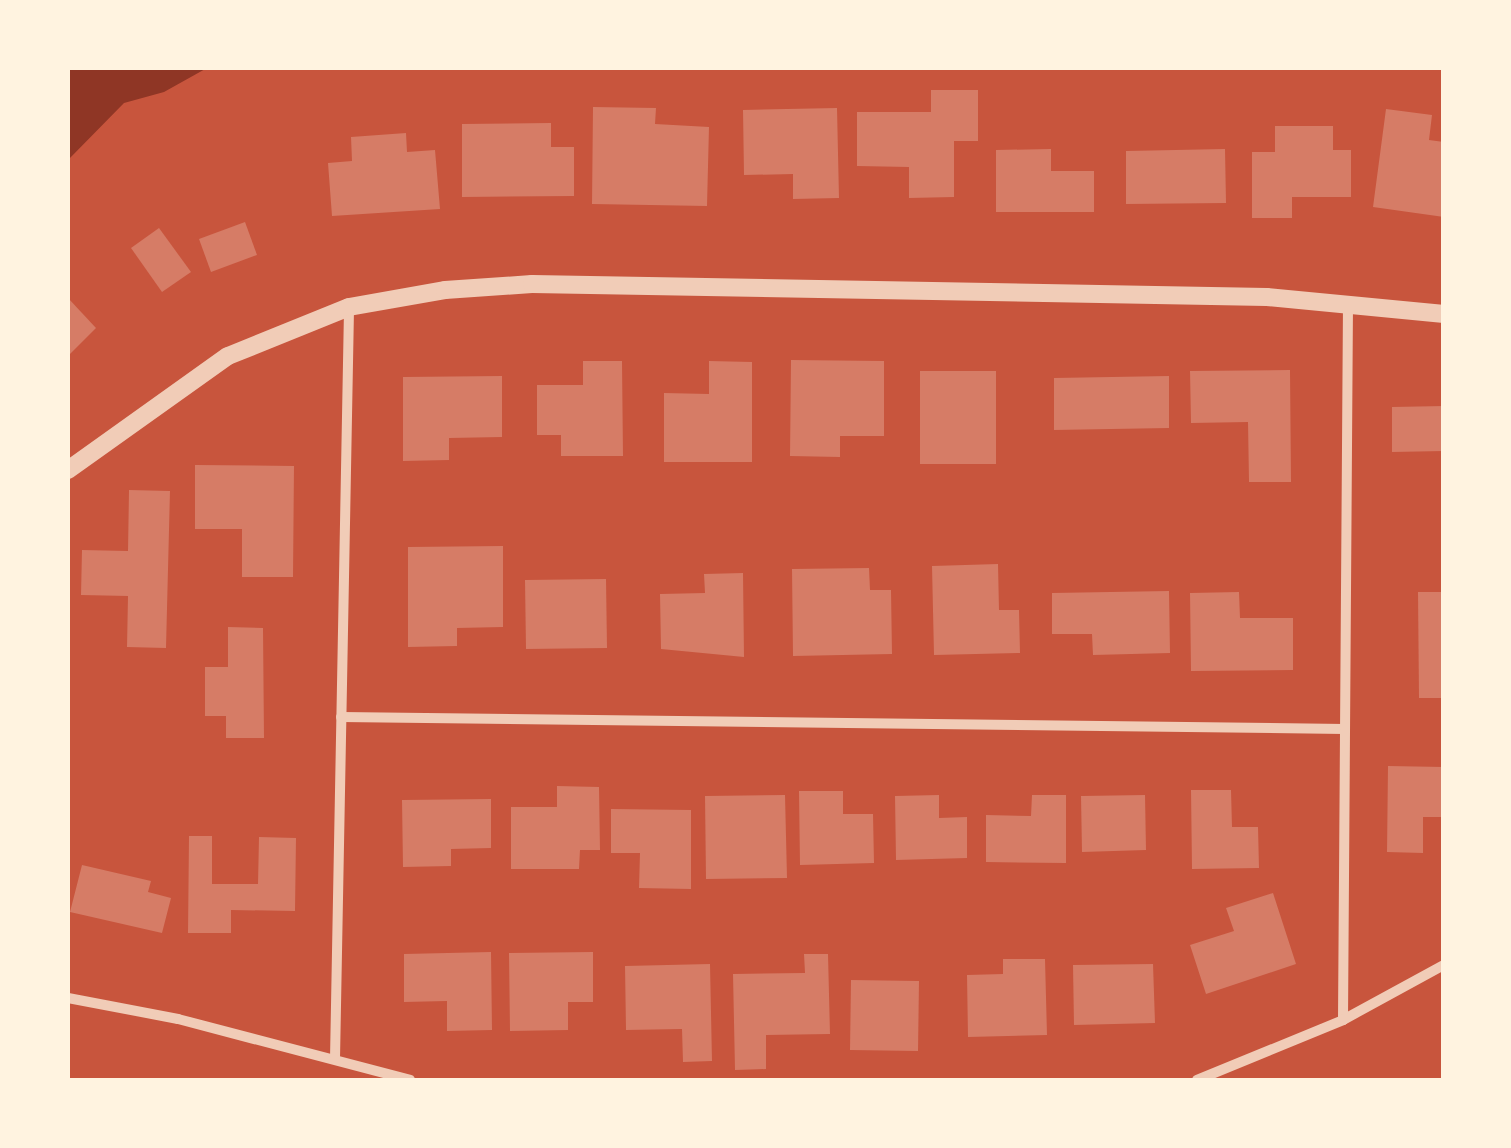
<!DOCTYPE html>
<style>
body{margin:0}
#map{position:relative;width:1511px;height:1148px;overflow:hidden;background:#c8553d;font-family:Roboto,sans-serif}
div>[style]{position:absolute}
.water>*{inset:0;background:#8f3625}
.building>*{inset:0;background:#d67c66}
.minor>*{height:10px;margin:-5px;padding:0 5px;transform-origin:5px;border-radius:5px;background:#f1ccb7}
.tertiary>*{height:18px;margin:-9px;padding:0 9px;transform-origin:9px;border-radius:9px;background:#f1ccb7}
span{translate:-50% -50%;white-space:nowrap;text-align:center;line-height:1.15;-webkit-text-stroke:9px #fff3e0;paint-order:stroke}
.frame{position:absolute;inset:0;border:70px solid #fff3e0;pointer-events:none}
</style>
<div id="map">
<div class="water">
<div style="clip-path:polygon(68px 68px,207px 68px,164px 92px,124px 103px,68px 160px)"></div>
</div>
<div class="building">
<div style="clip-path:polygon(931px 90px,978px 90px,978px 141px,954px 141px,954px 197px,909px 198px,909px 167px,857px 166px,857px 112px,931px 112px)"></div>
<div style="clip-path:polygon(593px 107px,656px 108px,655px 124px,709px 127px,707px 206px,592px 204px)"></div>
<div style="clip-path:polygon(837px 108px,839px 198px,793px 199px,793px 174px,744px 175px,743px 110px)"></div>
<div style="clip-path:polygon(1386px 109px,1432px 115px,1429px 140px,1444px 142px,1444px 217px,1373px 207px)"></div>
<div style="clip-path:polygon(551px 123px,551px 147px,574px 147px,574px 196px,462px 197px,462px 124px)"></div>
<div style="clip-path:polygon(1275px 126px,1333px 126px,1333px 150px,1351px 150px,1351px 197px,1292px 197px,1292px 218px,1252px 218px,1252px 152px,1275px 152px)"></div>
<div style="clip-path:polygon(406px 133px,407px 152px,435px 150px,440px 209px,332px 216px,328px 163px,352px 161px,351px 137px)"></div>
<div style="clip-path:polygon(1051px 149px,1051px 171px,1094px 171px,1094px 212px,996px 212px,996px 150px)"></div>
<div style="clip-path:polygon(1225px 149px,1226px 203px,1126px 204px,1126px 151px)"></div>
<div style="clip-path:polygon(245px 222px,257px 255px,211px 272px,199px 239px)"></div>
<div style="clip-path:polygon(159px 228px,191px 272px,162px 292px,131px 248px)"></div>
<div style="clip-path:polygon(68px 298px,96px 328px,68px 356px)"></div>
<div style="clip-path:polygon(791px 360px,884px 361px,884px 436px,840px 436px,840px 457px,790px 456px)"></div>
<div style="clip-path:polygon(583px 361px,622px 361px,623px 456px,561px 456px,561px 435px,537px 435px,537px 385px,583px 385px)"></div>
<div style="clip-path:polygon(709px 361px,752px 362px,752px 462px,664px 462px,664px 393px,709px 394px)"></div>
<div style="clip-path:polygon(1290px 370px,1291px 482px,1249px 482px,1248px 422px,1191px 423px,1190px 371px)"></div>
<div style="clip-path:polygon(920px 371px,996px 371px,996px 464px,920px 464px)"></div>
<div style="clip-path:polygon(502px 376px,502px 437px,449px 438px,449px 460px,403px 461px,403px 377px)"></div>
<div style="clip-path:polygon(1169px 376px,1169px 428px,1054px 430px,1054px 378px)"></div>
<div style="clip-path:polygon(1444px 406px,1444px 451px,1392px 452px,1392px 407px)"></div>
<div style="clip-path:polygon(195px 465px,294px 466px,293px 577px,242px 577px,242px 529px,195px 529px)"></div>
<div style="clip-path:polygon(129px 490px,170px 491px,166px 648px,127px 647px,128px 596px,81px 595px,82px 550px,128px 551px)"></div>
<div style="clip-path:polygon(503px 546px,503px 627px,457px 628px,457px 646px,408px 647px,408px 547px)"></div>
<div style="clip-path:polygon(998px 564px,999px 610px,1019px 610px,1020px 653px,934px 655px,932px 566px)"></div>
<div style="clip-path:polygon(869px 568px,870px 590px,891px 590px,892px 654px,793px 656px,792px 569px)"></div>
<div style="clip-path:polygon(743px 573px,744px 657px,661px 649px,660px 594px,705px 593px,704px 574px)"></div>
<div style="clip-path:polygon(606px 579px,607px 648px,526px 649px,525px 580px)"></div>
<div style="clip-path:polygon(1169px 591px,1170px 653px,1093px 655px,1092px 634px,1052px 634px,1052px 593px)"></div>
<div style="clip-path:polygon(1239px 592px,1240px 618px,1293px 618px,1293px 670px,1191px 671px,1190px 593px)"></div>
<div style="clip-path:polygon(1418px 592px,1444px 592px,1444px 698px,1419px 698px)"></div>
<div style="clip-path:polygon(228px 627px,263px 628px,264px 738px,226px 738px,226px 716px,205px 716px,205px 667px,228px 667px)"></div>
<div style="clip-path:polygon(1388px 766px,1444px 767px,1444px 817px,1423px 817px,1423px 853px,1387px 852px)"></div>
<div style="clip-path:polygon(557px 786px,599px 787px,600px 850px,580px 850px,579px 869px,511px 869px,511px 807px,557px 807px)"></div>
<div style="clip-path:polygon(1191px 790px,1231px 790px,1232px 827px,1258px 827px,1259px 868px,1192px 869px)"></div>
<div style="clip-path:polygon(799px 791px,843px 791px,843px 814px,873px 814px,874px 863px,800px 865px)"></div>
<div style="clip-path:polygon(785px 795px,787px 878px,706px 879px,705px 796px)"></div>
<div style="clip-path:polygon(939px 795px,939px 818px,967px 817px,967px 858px,896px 860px,895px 796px)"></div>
<div style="clip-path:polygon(1032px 795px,1066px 795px,1066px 863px,986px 862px,986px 815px,1031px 816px)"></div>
<div style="clip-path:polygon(1145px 795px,1146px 850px,1082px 852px,1081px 796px)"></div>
<div style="clip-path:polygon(491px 799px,491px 848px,451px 849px,451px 866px,403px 867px,402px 800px)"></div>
<div style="clip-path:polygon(611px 809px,691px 810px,691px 889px,639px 888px,640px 853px,611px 853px)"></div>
<div style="clip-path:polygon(189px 836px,212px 836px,212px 884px,258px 884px,259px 837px,296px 838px,295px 911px,231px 910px,231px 933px,188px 933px)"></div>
<div style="clip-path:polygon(82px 865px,151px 881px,148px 892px,171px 898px,162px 933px,70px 912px)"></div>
<div style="clip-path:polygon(1273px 893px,1296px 964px,1206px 994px,1190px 945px,1234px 931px,1226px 908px)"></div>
<div style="clip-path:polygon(491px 952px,492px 1030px,447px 1031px,447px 1001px,404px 1002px,404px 954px)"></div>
<div style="clip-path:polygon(593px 952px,593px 1002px,568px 1002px,568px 1030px,510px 1031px,509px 953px)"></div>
<div style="clip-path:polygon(804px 954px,828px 954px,830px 1034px,766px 1035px,766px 1069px,735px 1070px,733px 974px,805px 973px)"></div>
<div style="clip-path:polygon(1003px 959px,1045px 959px,1047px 1035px,968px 1037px,967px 975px,1003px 974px)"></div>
<div style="clip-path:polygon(710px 964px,712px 1061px,683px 1062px,682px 1029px,626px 1030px,625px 966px)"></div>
<div style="clip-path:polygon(1153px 964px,1155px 1023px,1074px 1025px,1073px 965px)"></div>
<div style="clip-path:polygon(851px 980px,919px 981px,918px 1051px,850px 1050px)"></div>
</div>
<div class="minor">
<div style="left:341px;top:717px;width:1004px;rotate:0.68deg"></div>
<div style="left:68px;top:998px;width:112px;rotate:10.8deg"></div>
<div style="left:178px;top:1019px;width:240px;rotate:14.7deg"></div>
<div style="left:1343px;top:1020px;width:715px;rotate:-89.6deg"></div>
<div style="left:335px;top:1059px;width:752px;rotate:-88.93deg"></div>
<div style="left:1197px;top:1080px;width:158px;rotate:-22.3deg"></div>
<div style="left:1343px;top:1020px;width:115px;rotate:-28.6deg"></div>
</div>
<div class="tertiary">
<div style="left:68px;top:470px;width:196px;rotate:-35.5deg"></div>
<div style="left:228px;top:356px;width:131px;rotate:-22deg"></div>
<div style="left:349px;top:307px;width:97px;rotate:-10deg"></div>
<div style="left:445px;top:290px;width:87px;rotate:-3.9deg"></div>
<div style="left:532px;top:284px;width:735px;rotate:1.01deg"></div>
<div style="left:1267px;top:297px;width:178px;rotate:5.5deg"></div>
</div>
<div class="frame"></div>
</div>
